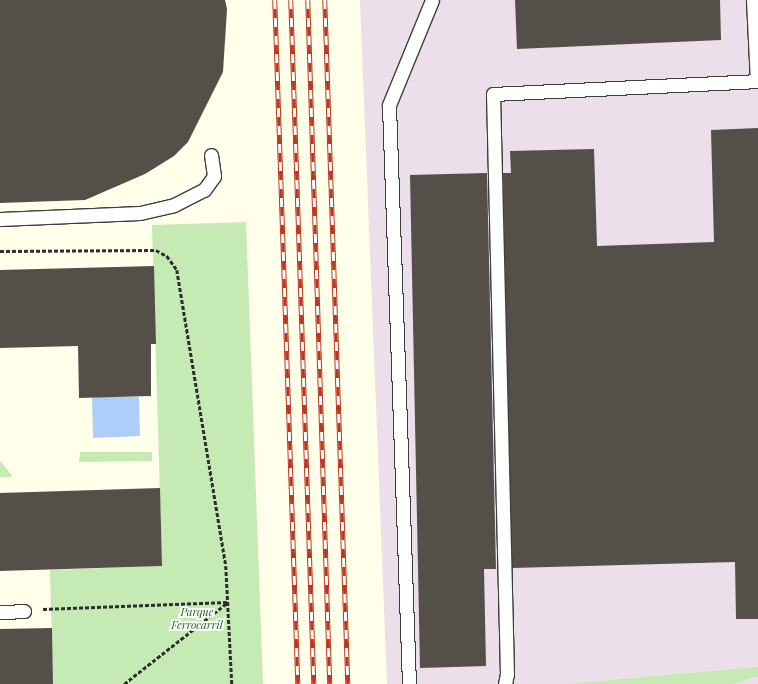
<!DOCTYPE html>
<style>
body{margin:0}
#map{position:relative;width:758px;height:684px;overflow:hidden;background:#ffffea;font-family:"Playfair Display",serif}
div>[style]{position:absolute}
.industrial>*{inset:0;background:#ebdfea}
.green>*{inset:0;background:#c6eab3}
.water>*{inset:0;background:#adcef8}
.building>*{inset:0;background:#544f48}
.path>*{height:2.5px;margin-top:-1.25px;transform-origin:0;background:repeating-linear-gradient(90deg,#2d2d2d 0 4px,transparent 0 6px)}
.roads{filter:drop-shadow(1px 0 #3e3e3e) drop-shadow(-1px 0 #3e3e3e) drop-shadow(0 1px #3e3e3e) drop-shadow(0 -1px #3e3e3e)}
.service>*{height:13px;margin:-6.5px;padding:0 6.5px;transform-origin:6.5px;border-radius:6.5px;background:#fff}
.rail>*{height:4.5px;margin-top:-2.25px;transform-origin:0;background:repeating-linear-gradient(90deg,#fff 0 9px,#c0351f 0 18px);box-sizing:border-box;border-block:1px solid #c0351f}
span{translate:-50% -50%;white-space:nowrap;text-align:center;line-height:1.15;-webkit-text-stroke:4px #fff;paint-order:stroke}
.park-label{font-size:11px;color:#1c651a;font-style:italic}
</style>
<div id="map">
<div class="industrial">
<div style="clip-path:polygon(360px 0,758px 0,758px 684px,387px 684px)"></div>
</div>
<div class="green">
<div style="clip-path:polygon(246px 222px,263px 684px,53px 684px,50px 570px,162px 566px,152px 225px)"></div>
<div style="clip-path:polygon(80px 452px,152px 452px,152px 461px,79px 462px)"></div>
<div style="clip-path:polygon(0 461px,11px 474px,12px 477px,0 477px)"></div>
<div style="clip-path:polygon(758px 667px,758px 676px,731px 684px,565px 684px)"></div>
</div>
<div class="water">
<div style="clip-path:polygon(92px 397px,139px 397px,140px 436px,93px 438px)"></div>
</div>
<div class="building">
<div style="clip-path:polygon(0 0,225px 0,227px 9px,223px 72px,188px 142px,174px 156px,145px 174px,85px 200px,0 203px)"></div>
<div style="clip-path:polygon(515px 0,720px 0,721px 40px,517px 49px)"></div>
<div style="clip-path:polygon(758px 128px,758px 619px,736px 619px,735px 562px,512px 568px,503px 173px,511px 173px,510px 151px,594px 149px,597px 246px,714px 242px,711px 130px)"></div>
<div style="clip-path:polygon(487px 173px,496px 569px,484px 569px,486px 666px,420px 668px,410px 175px)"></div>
<div style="clip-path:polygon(154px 266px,156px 344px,151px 344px,151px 396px,79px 398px,78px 346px,0 348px,0 270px)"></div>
<div style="clip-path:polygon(160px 488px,162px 566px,0 571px,0 493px)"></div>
<div style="clip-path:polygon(52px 628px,53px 684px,0 684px,0 629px)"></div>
</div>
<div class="path">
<div style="left:0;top:251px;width:156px;rotate:-0.4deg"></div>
<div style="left:156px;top:250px;width:13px;rotate:29deg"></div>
<div style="left:167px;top:256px;width:17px;rotate:54deg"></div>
<div style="left:177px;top:270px;width:300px;rotate:80.6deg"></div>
<div style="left:226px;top:566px;width:118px;rotate:87.1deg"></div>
<div style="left:43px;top:609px;width:185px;rotate:-2.2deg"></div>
<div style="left:124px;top:684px;width:131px;rotate:-38.2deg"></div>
</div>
<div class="roads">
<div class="service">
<div style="left:753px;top:0;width:81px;rotate:87.2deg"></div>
<div style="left:0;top:219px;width:140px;rotate:-2.5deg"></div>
<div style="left:140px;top:213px;width:35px;rotate:-13deg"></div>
<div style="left:174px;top:205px;width:34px;rotate:-27deg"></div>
<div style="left:204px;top:190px;width:17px;rotate:-54deg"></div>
<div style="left:214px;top:176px;width:21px;rotate:-98deg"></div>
<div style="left:0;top:612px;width:24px;rotate:-2deg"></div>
<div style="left:409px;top:684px;width:579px;rotate:-91.98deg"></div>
<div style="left:389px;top:105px;width:113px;rotate:-67.7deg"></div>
<div style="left:505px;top:684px;width:10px;rotate:-79deg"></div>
<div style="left:507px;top:674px;width:580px;rotate:-91.38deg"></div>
<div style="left:493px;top:94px;width:265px;rotate:-2.8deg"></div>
</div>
</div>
<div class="rail">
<div style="left:275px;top:0;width:684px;rotate:88.07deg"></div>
<div style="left:291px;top:0;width:684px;rotate:88.07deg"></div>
<div style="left:308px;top:0;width:684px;rotate:88.16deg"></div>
<div style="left:325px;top:0;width:684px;rotate:88.07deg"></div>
</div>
<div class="park-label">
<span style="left:197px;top:619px">Parque<br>Ferrocarril</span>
</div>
</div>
